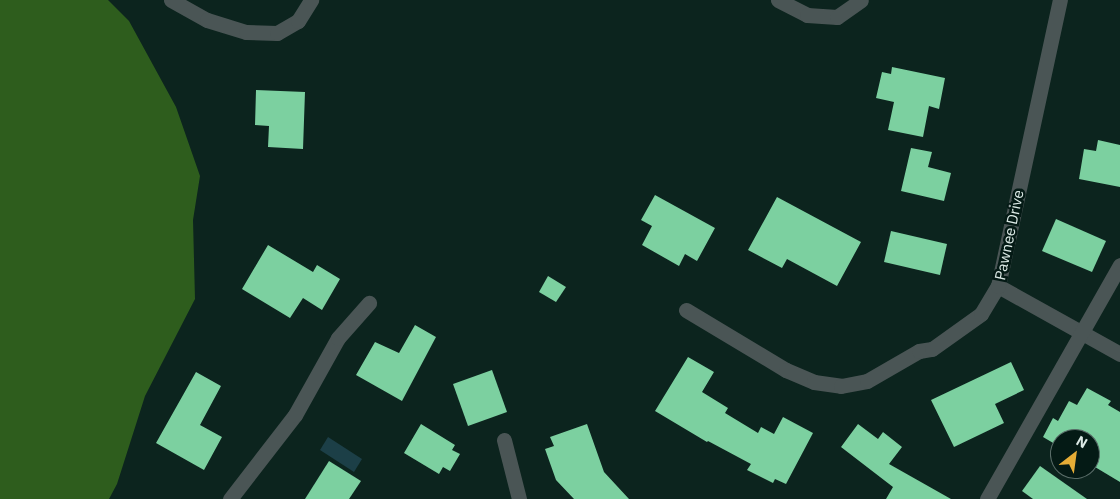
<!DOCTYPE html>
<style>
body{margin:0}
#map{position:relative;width:1120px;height:499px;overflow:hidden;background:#0c241e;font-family:"IBM Plex Sans",sans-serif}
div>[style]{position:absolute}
.forest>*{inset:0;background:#2e5d1d}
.water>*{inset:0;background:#1c3f47}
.building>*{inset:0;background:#7cd0a0}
.minor>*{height:15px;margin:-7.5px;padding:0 7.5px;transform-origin:7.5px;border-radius:7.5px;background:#4a5555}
span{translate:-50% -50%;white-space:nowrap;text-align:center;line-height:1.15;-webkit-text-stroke:5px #041a15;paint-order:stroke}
.street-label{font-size:15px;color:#dceae6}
.north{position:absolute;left:1050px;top:429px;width:50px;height:50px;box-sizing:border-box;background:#041a15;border:1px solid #5a6d69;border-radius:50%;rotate:30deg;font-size:14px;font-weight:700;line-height:20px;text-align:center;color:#dceae6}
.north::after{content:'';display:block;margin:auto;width:18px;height:22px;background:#e6ad36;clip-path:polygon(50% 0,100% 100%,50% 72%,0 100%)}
</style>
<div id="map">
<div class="forest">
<div style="clip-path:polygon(0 0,108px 0,129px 21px,176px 107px,200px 176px,193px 220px,195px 299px,145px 396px,117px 484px,109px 499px,0 499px)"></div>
</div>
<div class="water">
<div style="clip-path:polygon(328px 437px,362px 459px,354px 472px,320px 450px)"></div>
</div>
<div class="building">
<div style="clip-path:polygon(892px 67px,945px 78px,939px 109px,929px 106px,923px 137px,888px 130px,894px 102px,876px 98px,882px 72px,891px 74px)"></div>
<div style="clip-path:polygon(256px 90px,305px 92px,303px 149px,268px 147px,269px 126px,255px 125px)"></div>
<div style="clip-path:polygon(1098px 140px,1120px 145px,1120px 187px,1079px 179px,1084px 149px,1096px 151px)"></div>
<div style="clip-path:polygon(911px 148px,932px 152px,928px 167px,951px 173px,944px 201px,901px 191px)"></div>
<div style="clip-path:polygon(655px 195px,715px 228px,697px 261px,685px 254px,679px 266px,642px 245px,652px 226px,641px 220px)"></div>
<div style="clip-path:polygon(777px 197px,861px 242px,837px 286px,787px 259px,782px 268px,748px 250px)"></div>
<div style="clip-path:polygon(1056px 219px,1106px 241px,1092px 272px,1042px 251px)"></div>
<div style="clip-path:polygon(891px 231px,947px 244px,940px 275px,884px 262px)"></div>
<div style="clip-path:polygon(268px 245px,313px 272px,317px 265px,340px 279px,322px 310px,303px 298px,290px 318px,242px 289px)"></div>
<div style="clip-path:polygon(548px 276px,566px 287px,556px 302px,539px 292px)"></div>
<div style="clip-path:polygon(415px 325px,436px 337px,402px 401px,356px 375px,375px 342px,399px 353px)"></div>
<div style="clip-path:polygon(688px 357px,714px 372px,702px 392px,728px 408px,725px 413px,758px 433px,761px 427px,774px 434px,783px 417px,813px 433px,786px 484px,775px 479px,773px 483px,747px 470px,751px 464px,708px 441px,707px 442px,655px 411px)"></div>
<div style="clip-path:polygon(1011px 362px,1024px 390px,995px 404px,1004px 423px,954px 447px,931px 400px)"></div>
<div style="clip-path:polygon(492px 370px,507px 412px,468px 426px,453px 384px)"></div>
<div style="clip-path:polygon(196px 372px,221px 386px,200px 425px,222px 437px,204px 470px,156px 443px)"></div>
<div style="clip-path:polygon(1087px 388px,1111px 401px,1108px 405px,1120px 412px,1120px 482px,1090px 464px,1090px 439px,1060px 439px,1060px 447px,1043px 437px,1053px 418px,1058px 421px,1069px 401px,1077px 405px)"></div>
<div style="clip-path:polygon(421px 424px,455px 445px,452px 450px,460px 454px,450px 471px,443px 467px,439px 474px,404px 453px)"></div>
<div style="clip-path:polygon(587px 424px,604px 472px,629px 499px,574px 499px,556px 480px,545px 449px,554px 446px,550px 437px)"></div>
<div style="clip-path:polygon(858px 424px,878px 439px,883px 432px,902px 447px,889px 464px,951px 499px,886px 499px,893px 487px,841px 447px)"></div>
<div style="clip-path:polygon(329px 461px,361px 481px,349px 499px,305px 499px)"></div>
<div style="clip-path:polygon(1040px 466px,1087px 499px,1033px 499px,1022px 491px)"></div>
</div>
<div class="minor">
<div style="left:171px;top:0;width:41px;rotate:29.1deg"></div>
<div style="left:207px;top:20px;width:41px;rotate:17.1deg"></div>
<div style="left:246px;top:32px;width:31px;rotate:2deg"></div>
<div style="left:277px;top:33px;width:24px;rotate:-30deg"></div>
<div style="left:298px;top:21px;width:25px;rotate:-58deg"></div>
<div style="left:778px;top:0;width:33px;rotate:27deg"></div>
<div style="left:807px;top:15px;width:30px;rotate:4deg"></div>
<div style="left:837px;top:17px;width:29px;rotate:-35deg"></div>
<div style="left:998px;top:286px;width:140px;rotate:29.1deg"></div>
<div style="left:686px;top:310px;width:117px;rotate:31deg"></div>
<div style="left:786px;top:370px;width:30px;rotate:23deg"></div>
<div style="left:814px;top:382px;width:27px;rotate:8deg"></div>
<div style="left:841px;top:386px;width:26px;rotate:-11deg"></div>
<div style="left:867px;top:381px;width:60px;rotate:-30deg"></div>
<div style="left:919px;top:351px;width:13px;rotate:-9deg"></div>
<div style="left:932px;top:349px;width:60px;rotate:-35.5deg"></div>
<div style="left:981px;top:314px;width:33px;rotate:-59deg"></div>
<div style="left:998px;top:286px;width:293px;rotate:-77.8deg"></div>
<div style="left:504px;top:440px;width:61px;rotate:75.7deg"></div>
<div style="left:230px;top:499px;width:106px;rotate:-52.3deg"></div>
<div style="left:295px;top:415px;width:88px;rotate:-60.8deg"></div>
<div style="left:338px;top:338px;width:47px;rotate:-48.5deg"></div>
<div style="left:987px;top:499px;width:269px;rotate:-60.4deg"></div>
</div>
<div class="street-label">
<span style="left:1009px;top:235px;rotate:-78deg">Pawnee Drive</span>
</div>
<div class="north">N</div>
</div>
